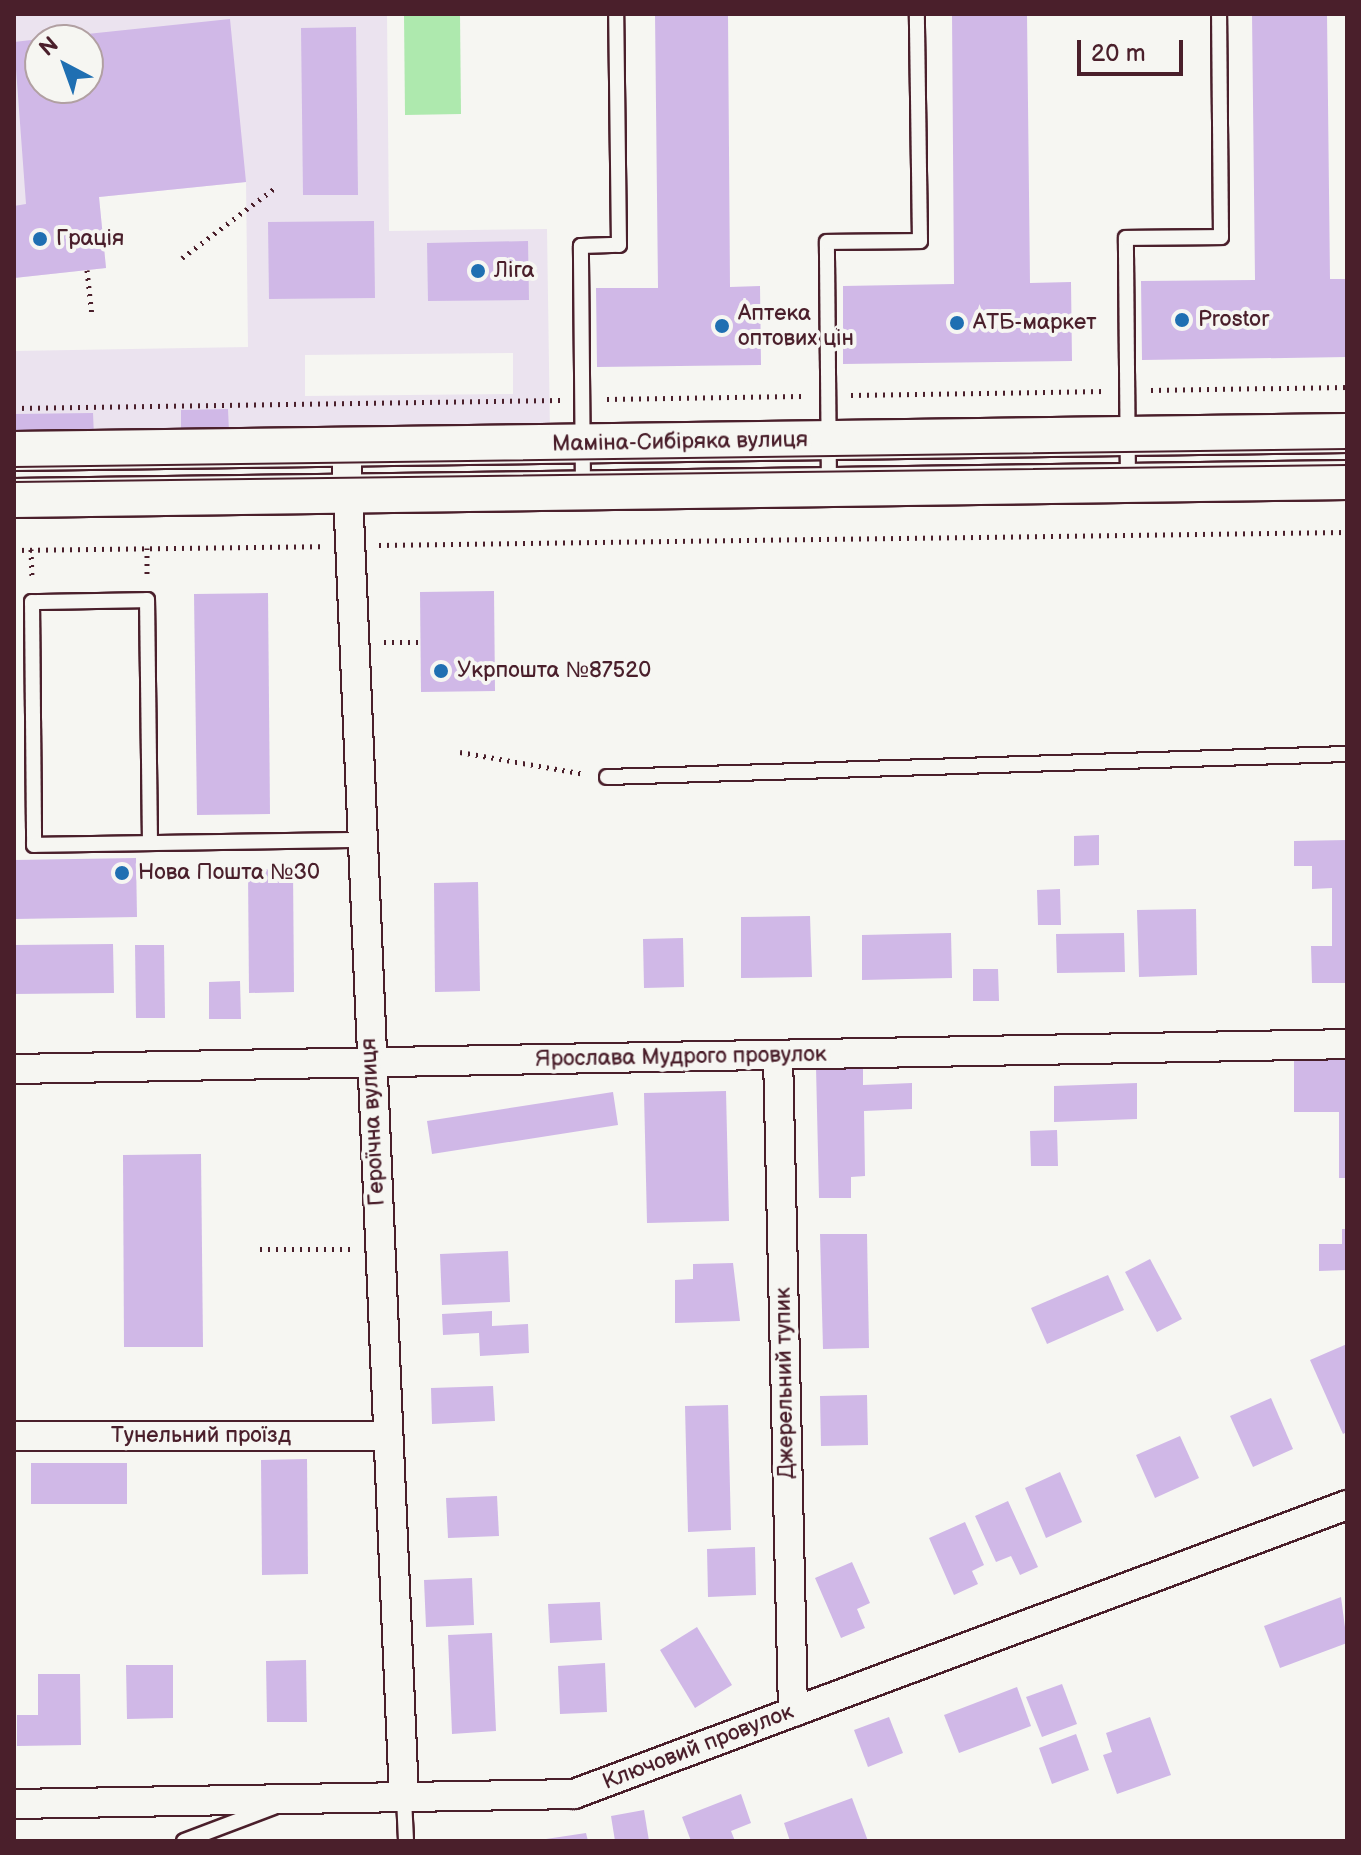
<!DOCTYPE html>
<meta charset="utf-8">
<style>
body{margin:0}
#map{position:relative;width:1361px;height:1855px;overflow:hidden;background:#f6f6f2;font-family:"Balsamiq Sans",sans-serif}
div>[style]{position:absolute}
.built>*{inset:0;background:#ebe3ef}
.green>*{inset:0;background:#aee9ae}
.building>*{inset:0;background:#d0b8e7}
.path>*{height:5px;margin-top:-2.5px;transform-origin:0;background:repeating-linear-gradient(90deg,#4a1f2b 0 2px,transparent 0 8px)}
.roads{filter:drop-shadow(2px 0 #4a1f2b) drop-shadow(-2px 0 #4a1f2b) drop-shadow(0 2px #4a1f2b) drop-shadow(0 -2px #4a1f2b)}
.service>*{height:14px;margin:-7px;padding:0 7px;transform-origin:7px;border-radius:7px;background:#f6f6f2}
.minor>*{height:28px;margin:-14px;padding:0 14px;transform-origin:14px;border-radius:14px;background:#f6f6f2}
.secondary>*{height:38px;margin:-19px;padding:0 19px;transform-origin:19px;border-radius:19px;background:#f6f6f2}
.tram>*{height:2px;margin:-1px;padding:0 1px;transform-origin:1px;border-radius:1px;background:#4a1f2b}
.dots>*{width:22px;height:22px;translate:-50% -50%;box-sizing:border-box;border:4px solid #f6f6f2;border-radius:50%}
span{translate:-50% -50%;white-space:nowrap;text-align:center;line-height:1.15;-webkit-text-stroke:8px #f6f6f2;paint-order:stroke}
.poi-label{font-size:22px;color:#4a1f2b}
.left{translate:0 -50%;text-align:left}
.street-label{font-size:22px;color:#4a1f2b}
.frame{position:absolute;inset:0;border:16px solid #4a1f2b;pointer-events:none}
.north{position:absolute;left:24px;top:24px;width:80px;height:80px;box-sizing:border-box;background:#f6f6f2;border:2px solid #b1a0a2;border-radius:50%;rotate:319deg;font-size:22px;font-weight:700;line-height:32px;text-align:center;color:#4a1f2b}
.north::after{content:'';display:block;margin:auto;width:28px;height:36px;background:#1f6fb2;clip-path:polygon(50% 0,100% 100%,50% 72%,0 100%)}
.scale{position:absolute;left:1077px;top:40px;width:106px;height:36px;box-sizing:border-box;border:4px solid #4a1f2b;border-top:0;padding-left:10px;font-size:24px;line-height:28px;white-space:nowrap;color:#4a1f2b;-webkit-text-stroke:6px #f6f6f2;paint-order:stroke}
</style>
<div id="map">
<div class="built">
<div style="clip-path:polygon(evenodd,14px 14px,387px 14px,389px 231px,547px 229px,550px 433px,14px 440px,14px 351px,248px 347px,246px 182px,99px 197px,106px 268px,14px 278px,14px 14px,40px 40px,88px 40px,88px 88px,40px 88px,40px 40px,14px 14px,513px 353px,513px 394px,305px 396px,305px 355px,513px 353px)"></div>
</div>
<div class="green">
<div style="clip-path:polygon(404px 14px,460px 14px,461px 114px,405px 115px)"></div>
</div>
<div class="building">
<div style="clip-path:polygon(655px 14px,728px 14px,730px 287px,760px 286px,761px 365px,597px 367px,596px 288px,658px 288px)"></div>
<div style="clip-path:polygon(952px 14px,1027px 14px,1030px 283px,1071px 282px,1072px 361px,843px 364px,843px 286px,954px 284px)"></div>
<div style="clip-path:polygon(1252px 14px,1327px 14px,1330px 279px,1347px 279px,1347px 357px,1142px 360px,1141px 281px,1255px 280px)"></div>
<div style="clip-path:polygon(230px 19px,246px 182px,99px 197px,106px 268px,14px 278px,14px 206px,26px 204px,14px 42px,40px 39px,40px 88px,88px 88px,88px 40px,49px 38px)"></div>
<div style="clip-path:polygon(356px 27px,358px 195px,303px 195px,301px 28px)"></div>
<div style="clip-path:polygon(374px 221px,375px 298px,269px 299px,268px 222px)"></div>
<div style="clip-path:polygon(528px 241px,529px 300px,428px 301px,427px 243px)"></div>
<div style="clip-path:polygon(228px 409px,229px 432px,181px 433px,181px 410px)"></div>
<div style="clip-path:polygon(93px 413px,94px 437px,14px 438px,14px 414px)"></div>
<div style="clip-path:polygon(494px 591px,495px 691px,421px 692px,420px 592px)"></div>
<div style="clip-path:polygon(268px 593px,270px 814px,197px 815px,194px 594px)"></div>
<div style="clip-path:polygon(1099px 835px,1099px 865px,1074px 866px,1074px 836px)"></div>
<div style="clip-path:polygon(1347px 840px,1347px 983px,1312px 983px,1311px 946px,1332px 946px,1332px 888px,1312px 889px,1312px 866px,1294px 866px,1294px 841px)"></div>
<div style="clip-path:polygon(136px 858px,137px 917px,14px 919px,14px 860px)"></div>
<div style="clip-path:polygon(293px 869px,294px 992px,249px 993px,248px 870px)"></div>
<div style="clip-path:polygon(478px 882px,480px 991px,435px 992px,434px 883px)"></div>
<div style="clip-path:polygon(1060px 889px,1061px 925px,1038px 925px,1037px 890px)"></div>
<div style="clip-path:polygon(1196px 909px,1197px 975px,1139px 977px,1137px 910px)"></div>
<div style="clip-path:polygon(810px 916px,812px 977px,741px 978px,741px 917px)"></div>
<div style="clip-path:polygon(951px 933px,952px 978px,862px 980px,862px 935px)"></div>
<div style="clip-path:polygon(1124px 933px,1125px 972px,1057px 973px,1056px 934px)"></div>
<div style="clip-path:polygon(683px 938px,684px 987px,644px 988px,643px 939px)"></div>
<div style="clip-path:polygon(113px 944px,114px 993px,14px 994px,14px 945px)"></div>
<div style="clip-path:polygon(135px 945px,164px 945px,165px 1018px,136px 1018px)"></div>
<div style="clip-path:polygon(973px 969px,998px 969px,999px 1001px,973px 1001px)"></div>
<div style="clip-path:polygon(240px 981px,241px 1019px,209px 1019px,209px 982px)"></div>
<div style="clip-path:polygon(1294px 1058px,1347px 1058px,1347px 1178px,1339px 1178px,1339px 1112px,1294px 1112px)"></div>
<div style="clip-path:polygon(863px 1066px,863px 1085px,912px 1083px,912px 1109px,864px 1111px,865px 1176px,851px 1177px,851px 1198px,819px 1198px,816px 1067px)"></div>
<div style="clip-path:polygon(1137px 1083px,1137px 1119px,1054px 1122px,1054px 1086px)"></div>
<div style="clip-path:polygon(726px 1091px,729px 1221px,647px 1223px,644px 1093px)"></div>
<div style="clip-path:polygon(613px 1092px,618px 1125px,432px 1154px,427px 1121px)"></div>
<div style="clip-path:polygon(1057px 1130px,1058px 1166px,1031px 1166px,1030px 1131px)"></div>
<div style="clip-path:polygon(201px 1154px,203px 1347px,124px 1347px,123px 1155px)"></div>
<div style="clip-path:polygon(1342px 1229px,1347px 1229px,1347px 1270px,1319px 1271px,1319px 1244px,1342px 1244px)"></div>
<div style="clip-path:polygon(820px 1234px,867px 1234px,869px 1348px,823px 1349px)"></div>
<div style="clip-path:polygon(508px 1251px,510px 1302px,442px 1305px,440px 1254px)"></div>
<div style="clip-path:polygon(1150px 1259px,1182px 1319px,1157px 1332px,1125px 1272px)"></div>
<div style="clip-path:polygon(733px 1263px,740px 1321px,675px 1323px,675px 1280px,693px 1279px,693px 1264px)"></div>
<div style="clip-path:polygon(1108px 1275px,1124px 1310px,1047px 1344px,1031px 1308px)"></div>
<div style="clip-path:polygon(492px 1311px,492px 1326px,528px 1324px,529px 1353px,480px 1356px,479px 1333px,443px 1335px,442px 1314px)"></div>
<div style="clip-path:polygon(1347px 1344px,1347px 1432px,1343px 1434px,1310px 1360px)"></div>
<div style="clip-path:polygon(493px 1386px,495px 1421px,432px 1424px,431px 1388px)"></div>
<div style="clip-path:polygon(867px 1395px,868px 1445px,821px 1446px,820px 1396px)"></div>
<div style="clip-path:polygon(1271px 1398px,1293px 1449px,1253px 1467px,1230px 1416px)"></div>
<div style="clip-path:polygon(728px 1405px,731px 1530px,688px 1532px,685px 1406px)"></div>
<div style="clip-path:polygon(1180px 1436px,1199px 1478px,1155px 1498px,1136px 1455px)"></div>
<div style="clip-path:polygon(307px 1459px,308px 1574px,262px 1575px,261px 1460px)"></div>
<div style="clip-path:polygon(31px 1463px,127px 1463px,127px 1504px,31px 1504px)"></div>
<div style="clip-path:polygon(1060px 1472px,1082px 1522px,1046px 1538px,1025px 1488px)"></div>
<div style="clip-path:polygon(497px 1496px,499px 1536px,448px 1538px,446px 1498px)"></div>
<div style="clip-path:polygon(1008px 1501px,1038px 1567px,1020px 1575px,1011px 1556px,996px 1562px,975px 1516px)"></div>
<div style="clip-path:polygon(965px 1522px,984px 1565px,972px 1571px,978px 1584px,954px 1595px,929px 1538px)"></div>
<div style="clip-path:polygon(755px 1547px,756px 1595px,708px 1597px,707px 1549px)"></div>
<div style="clip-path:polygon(852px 1562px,870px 1603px,857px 1609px,865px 1628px,841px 1638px,815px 1578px)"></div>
<div style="clip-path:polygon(472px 1578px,474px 1625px,426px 1627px,424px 1580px)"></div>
<div style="clip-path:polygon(1341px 1597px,1347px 1643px,1280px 1668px,1264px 1626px)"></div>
<div style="clip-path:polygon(600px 1602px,602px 1640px,550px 1643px,548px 1604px)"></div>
<div style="clip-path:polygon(697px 1627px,732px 1685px,695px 1708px,660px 1650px)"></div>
<div style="clip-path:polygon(492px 1633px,496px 1731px,452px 1734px,448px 1635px)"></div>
<div style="clip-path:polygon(306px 1660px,307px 1722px,267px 1722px,266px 1661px)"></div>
<div style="clip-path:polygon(605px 1663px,607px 1712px,560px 1714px,558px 1666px)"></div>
<div style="clip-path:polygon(126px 1665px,173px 1665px,173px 1718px,127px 1719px)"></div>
<div style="clip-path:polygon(38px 1674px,80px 1674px,81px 1745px,17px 1746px,17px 1715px,38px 1715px)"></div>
<div style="clip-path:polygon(1062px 1684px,1077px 1724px,1042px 1737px,1026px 1697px)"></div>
<div style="clip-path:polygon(1017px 1687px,1031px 1726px,959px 1753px,944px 1715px)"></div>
<div style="clip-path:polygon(889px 1717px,903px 1753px,868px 1767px,854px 1730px)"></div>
<div style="clip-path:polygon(1150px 1717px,1171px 1775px,1117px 1794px,1103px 1755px,1112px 1752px,1106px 1733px)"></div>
<div style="clip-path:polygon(1076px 1734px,1089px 1770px,1052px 1784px,1039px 1748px)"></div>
<div style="clip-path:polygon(741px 1794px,751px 1823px,731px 1831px,735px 1841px,691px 1841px,682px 1817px)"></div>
<div style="clip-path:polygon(852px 1798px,868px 1841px,790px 1841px,784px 1823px)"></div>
<div style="clip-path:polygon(644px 1810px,649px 1841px,615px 1841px,611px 1816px)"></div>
<div style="clip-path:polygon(586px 1833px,588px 1841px,546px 1841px,546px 1839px)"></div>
</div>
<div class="path">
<div style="left:182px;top:258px;width:116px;rotate:-37deg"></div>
<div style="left:87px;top:270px;width:46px;rotate:83.8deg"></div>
<div style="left:1151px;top:390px;width:196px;rotate:-0.9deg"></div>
<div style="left:851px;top:395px;width:254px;rotate:-0.9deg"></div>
<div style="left:607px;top:399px;width:198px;rotate:-0.9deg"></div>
<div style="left:14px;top:408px;width:547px;rotate:-0.84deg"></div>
<div style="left:379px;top:545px;width:968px;rotate:-0.77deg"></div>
<div style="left:147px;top:548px;width:27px;rotate:90deg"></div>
<div style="left:31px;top:549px;width:28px;rotate:88deg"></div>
<div style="left:14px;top:550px;width:307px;rotate:-0.7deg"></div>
<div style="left:384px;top:642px;width:36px"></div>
<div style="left:460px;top:752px;width:127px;rotate:10deg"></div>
<div style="left:260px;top:1249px;width:90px"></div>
</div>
<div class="roads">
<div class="service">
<div style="left:1128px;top:483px;width:245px;rotate:-90.5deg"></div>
<div style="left:1126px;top:238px;width:95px;rotate:-0.6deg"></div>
<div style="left:1221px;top:237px;width:223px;rotate:-90.5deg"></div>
<div style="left:829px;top:486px;width:244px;rotate:-90.5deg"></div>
<div style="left:827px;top:242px;width:93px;rotate:-0.6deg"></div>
<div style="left:920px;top:241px;width:227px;rotate:-90.8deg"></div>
<div style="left:583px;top:488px;width:242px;rotate:-90.5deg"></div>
<div style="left:581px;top:246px;width:38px;rotate:-2deg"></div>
<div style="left:619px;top:245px;width:231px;rotate:-90.7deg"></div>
<div style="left:607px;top:777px;width:740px;rotate:-1.78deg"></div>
<div style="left:150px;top:843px;width:243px;rotate:-90.7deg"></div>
<div style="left:147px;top:600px;width:115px;rotate:179deg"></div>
<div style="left:32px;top:602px;width:243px;rotate:89.5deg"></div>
<div style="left:34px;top:845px;width:326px;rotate:-0.9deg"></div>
<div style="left:404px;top:1798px;width:43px;rotate:87.3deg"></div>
<div style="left:184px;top:1841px;width:96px;rotate:-20.7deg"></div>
</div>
<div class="minor">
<div style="left:346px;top:447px;width:1352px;rotate:87.54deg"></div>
<div style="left:778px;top:1055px;width:657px;rotate:88.69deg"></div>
<div style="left:14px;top:1069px;width:1333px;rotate:-1.07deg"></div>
<div style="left:14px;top:1436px;width:373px"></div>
<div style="left:14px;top:1804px;width:560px;rotate:-1.02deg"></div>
<div style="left:574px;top:1794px;width:825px;rotate:-20.5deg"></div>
</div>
<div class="secondary">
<div style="left:14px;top:451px;width:1333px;rotate:-0.77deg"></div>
<div style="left:14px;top:498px;width:1333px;rotate:-0.77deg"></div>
</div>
</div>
<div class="tram">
<div style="left:14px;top:467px;width:1333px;rotate:-0.77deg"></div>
<div style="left:14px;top:482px;width:1333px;rotate:-0.73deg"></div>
</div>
<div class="dots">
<div style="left:40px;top:239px;background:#1f6fb2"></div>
<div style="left:478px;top:271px;background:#1f6fb2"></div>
<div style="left:1182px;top:320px;background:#1f6fb2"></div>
<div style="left:957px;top:323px;background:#1f6fb2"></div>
<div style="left:722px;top:326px;background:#1f6fb2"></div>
<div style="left:441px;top:671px;background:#1f6fb2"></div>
<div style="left:122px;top:873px;background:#1f6fb2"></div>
</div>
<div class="poi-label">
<span class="left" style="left:56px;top:239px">Грація</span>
<span class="left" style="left:494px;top:271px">Ліга</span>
<span class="left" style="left:738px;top:326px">Аптека<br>оптових цін</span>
<span class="left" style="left:1198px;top:320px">Prostor</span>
<span class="left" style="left:973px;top:323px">АТБ-маркет</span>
<span class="left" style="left:457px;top:671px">Укрпошта №87520</span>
<span class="left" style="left:138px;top:873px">Нова Пошта №30</span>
</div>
<div class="street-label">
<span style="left:680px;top:442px;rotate:-1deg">Маміна-Сибіряка вулиця</span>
<span style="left:681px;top:1057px;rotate:-1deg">Ярослава Мудрого провулок</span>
<span style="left:373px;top:1122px;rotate:-93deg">Героїчна вулиця</span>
<span style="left:785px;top:1383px;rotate:-91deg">Джерельний тупик</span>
<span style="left:201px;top:1436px">Тунельний проїзд</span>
<span style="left:698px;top:1747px;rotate:-21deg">Ключовий провулок</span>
</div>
<div class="frame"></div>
<div class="north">N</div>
<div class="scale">20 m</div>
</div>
